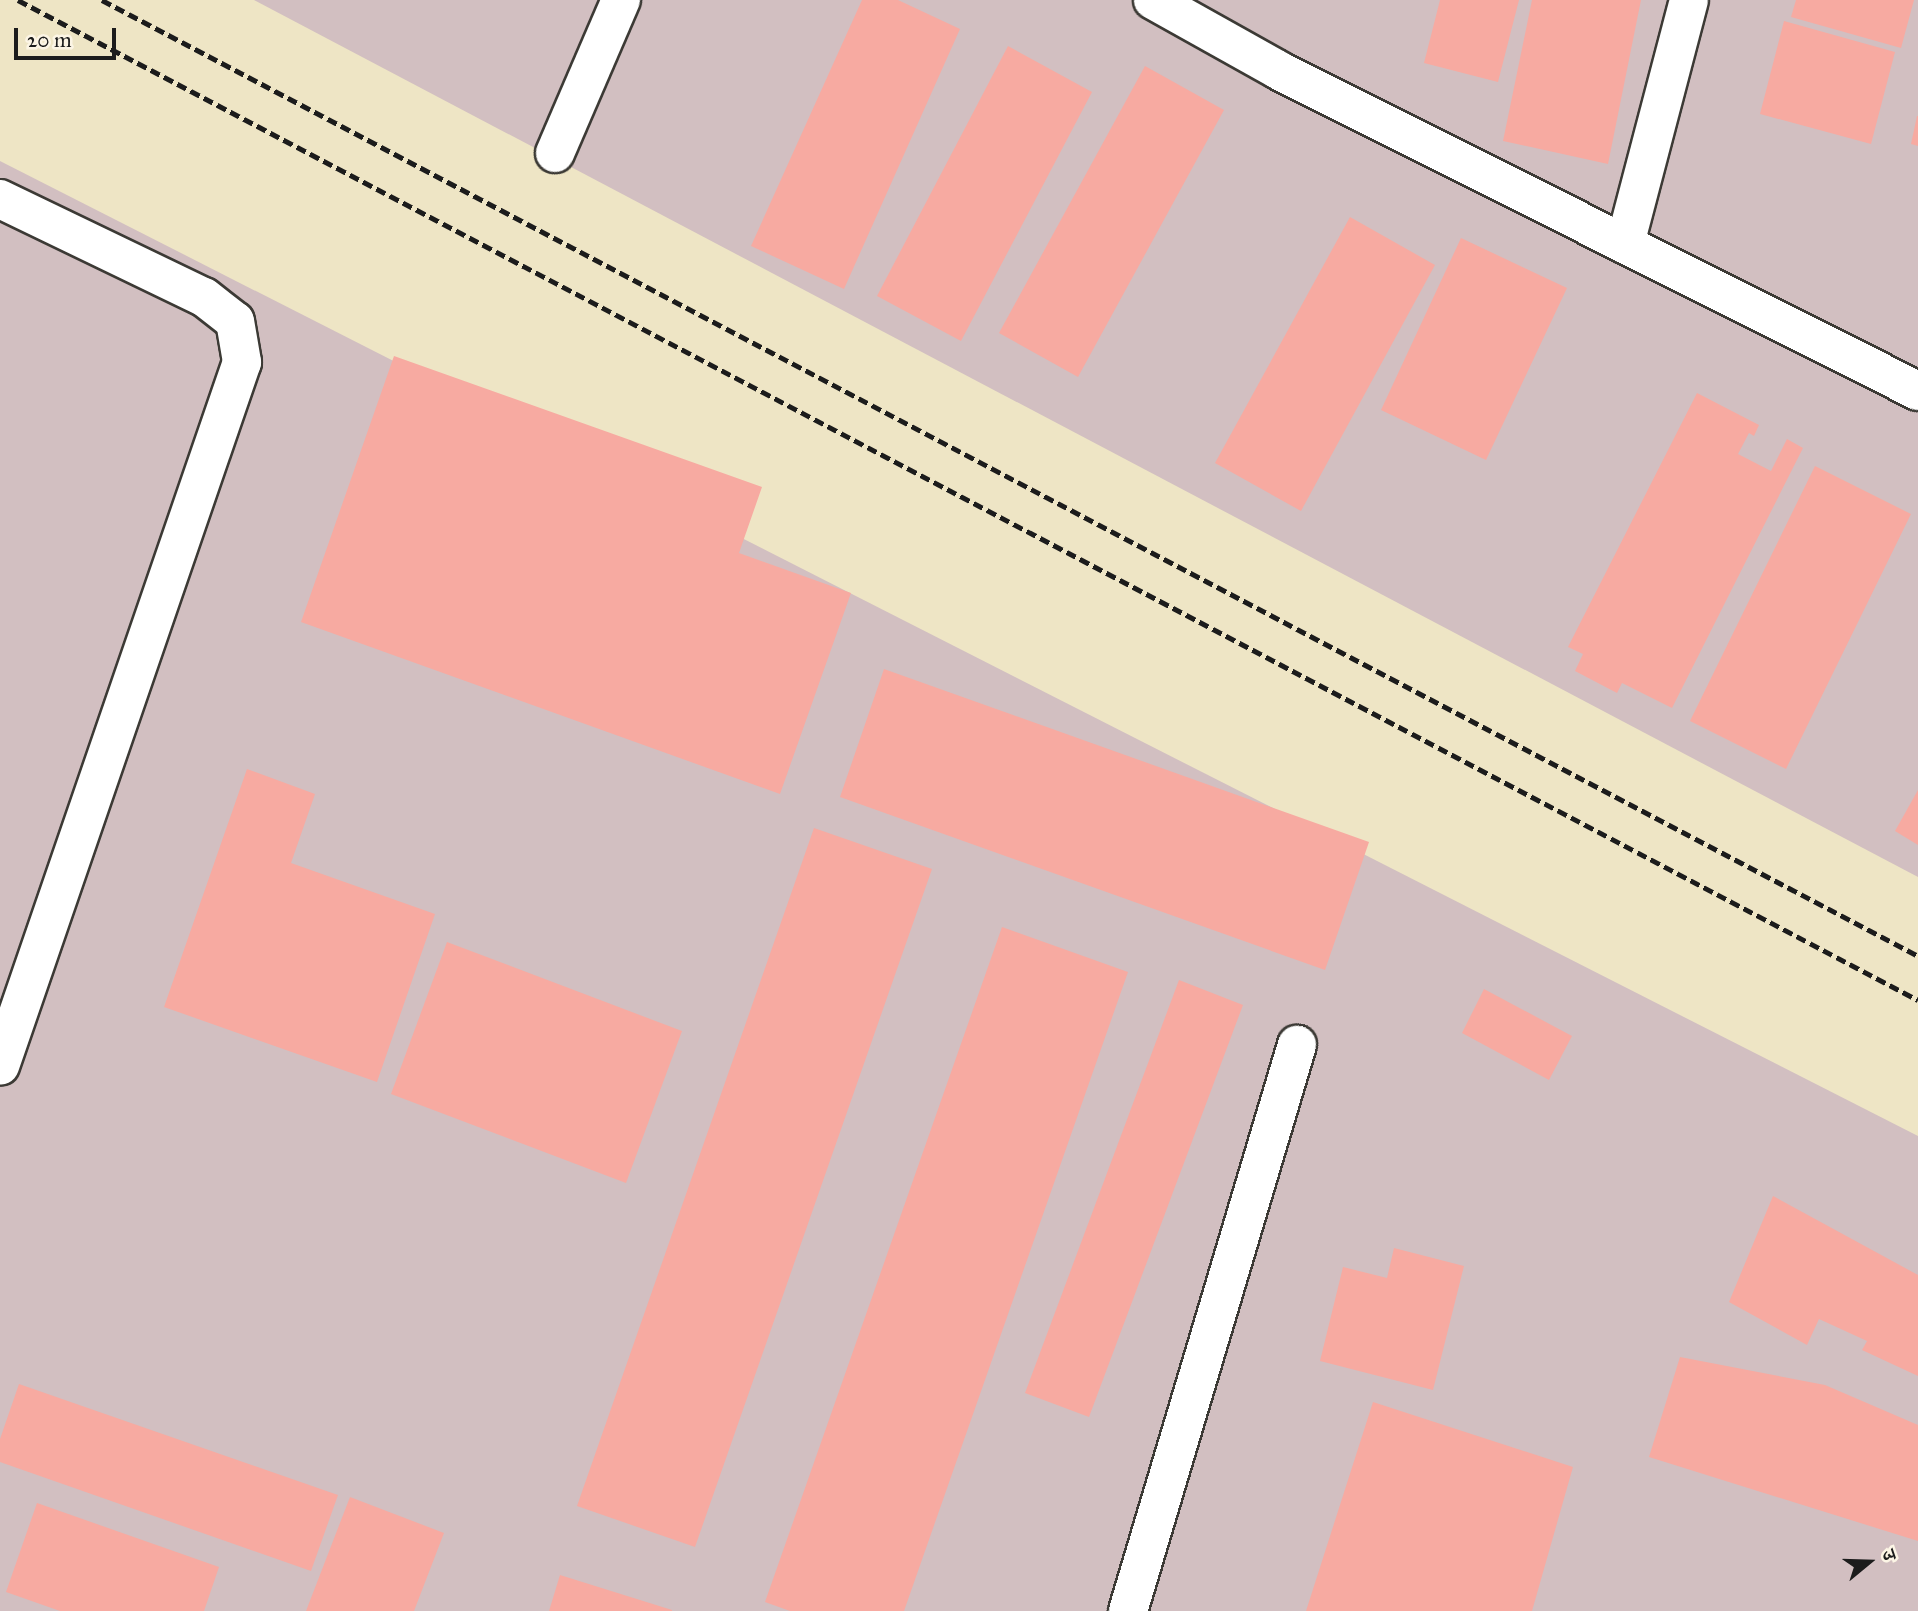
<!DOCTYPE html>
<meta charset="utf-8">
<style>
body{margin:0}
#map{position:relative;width:1918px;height:1611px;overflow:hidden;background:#eee5c5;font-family:"IM FELL Great Primer","Noto Serif Devanagari",serif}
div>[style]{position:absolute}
.industrial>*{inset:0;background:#d2bfc1}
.building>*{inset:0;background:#f7aaa1}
.roads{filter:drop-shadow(2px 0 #3c3a35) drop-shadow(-2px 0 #3c3a35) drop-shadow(0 2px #3c3a35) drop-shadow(0 -2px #3c3a35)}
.minor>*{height:38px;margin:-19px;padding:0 19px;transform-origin:19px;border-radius:19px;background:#fff}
.rail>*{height:5px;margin-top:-2.5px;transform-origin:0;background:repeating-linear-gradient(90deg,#1c1c1c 0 10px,transparent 0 15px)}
span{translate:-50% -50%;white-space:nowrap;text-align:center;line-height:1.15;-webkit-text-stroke:6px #fcf5e5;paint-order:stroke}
.north{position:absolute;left:1834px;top:1527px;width:70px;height:70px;-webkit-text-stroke:5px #fcf5e5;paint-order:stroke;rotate:71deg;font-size:19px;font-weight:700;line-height:28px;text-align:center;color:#1c1c1c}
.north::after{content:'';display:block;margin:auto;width:24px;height:32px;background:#1c1c1c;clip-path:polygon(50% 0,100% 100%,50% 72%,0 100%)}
.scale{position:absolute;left:14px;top:28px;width:102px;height:32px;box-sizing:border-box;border:4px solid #1c1c1c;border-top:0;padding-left:9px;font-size:21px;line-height:24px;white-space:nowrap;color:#1c1c1c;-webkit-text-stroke:5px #fcf5e5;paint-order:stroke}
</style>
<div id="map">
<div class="industrial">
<div style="clip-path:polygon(254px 0,1918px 0,1918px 877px)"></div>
<div style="clip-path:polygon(0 161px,1918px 1136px,1918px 1611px,0 1611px)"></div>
</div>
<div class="building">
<div style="clip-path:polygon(862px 0,898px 0,960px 29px,844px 289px,751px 246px)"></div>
<div style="clip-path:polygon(1440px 0,1519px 0,1498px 82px,1424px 63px)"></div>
<div style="clip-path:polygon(1532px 0,1641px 0,1608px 164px,1503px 141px)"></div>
<div style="clip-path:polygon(1796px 0,1914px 0,1901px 48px,1791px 17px)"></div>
<div style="clip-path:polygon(1784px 21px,1895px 52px,1871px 144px,1760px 114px)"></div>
<div style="clip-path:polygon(1008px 46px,1092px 92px,961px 341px,877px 296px)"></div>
<div style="clip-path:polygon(1145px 66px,1224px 110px,1078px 377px,999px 333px)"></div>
<div style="clip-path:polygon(1917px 116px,1918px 116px,1918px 146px,1911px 144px)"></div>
<div style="clip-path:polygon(1350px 217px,1435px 265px,1301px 511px,1215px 463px)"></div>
<div style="clip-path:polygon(1461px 238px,1567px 288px,1486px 460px,1381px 410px)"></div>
<div style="clip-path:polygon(394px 356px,762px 487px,739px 553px,851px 593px,780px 794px,301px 622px)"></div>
<div style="clip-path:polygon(1697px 393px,1759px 425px,1754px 436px,1749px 433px,1738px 454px,1771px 471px,1787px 439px,1803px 448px,1672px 708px,1622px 683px,1617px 693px,1575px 671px,1583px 654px,1568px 647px)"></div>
<div style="clip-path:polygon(1815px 466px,1911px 514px,1786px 769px,1690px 721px)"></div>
<div style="clip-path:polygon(884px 669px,1369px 842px,1325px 970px,840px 797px)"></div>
<div style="clip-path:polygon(247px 769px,315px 794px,291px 863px,435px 914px,377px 1082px,164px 1007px)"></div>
<div style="clip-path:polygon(1918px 790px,1918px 845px,1895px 831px)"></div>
<div style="clip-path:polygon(814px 828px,932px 869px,695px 1547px,577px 1506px)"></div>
<div style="clip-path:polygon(1002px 927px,1128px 972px,904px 1611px,790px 1611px,765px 1602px)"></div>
<div style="clip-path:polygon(447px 942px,682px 1031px,626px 1183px,391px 1094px)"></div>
<div style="clip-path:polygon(1179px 980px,1243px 1005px,1089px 1417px,1025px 1393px)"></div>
<div style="clip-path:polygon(1484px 989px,1572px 1036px,1549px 1080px,1462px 1033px)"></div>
<div style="clip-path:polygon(1773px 1196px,1918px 1275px,1918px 1376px,1862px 1350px,1867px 1341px,1819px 1319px,1807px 1345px,1729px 1302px)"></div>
<div style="clip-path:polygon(1394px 1248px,1464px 1266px,1433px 1390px,1320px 1361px,1343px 1267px,1387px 1278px)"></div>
<div style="clip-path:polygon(1680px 1357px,1825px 1385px,1918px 1425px,1918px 1541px,1649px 1457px)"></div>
<div style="clip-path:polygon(19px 1384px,338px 1495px,311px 1571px,0 1462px,0 1439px)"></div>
<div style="clip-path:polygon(1373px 1402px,1573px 1467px,1532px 1611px,1306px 1611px)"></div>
<div style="clip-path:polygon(350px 1497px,444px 1533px,414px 1611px,306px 1611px)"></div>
<div style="clip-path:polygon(37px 1503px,219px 1567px,204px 1611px,60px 1611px,6px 1592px)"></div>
<div style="clip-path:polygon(560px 1575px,672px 1610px,672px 1611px,549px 1611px)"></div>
</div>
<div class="roads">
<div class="minor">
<div style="left:1153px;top:0;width:143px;rotate:29.2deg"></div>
<div style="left:1278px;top:70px;width:716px;rotate:26.64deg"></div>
<div style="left:555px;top:153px;width:167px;rotate:-66.7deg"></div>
<div style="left:0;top:199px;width:226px;rotate:25.7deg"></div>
<div style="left:204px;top:297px;width:39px;rotate:38deg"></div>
<div style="left:235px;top:321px;width:42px;rotate:80.3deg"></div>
<div style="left:242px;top:362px;width:744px;rotate:108.97deg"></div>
<div style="left:1625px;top:244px;width:252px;rotate:-75.3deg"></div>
<div style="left:1128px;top:1611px;width:591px;rotate:-73.38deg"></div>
</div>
</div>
<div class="rail">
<div style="left:18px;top:0;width:2147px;rotate:27.76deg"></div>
<div style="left:102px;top:0;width:2052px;rotate:27.76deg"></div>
</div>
<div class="north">उ</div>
<div class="scale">20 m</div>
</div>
